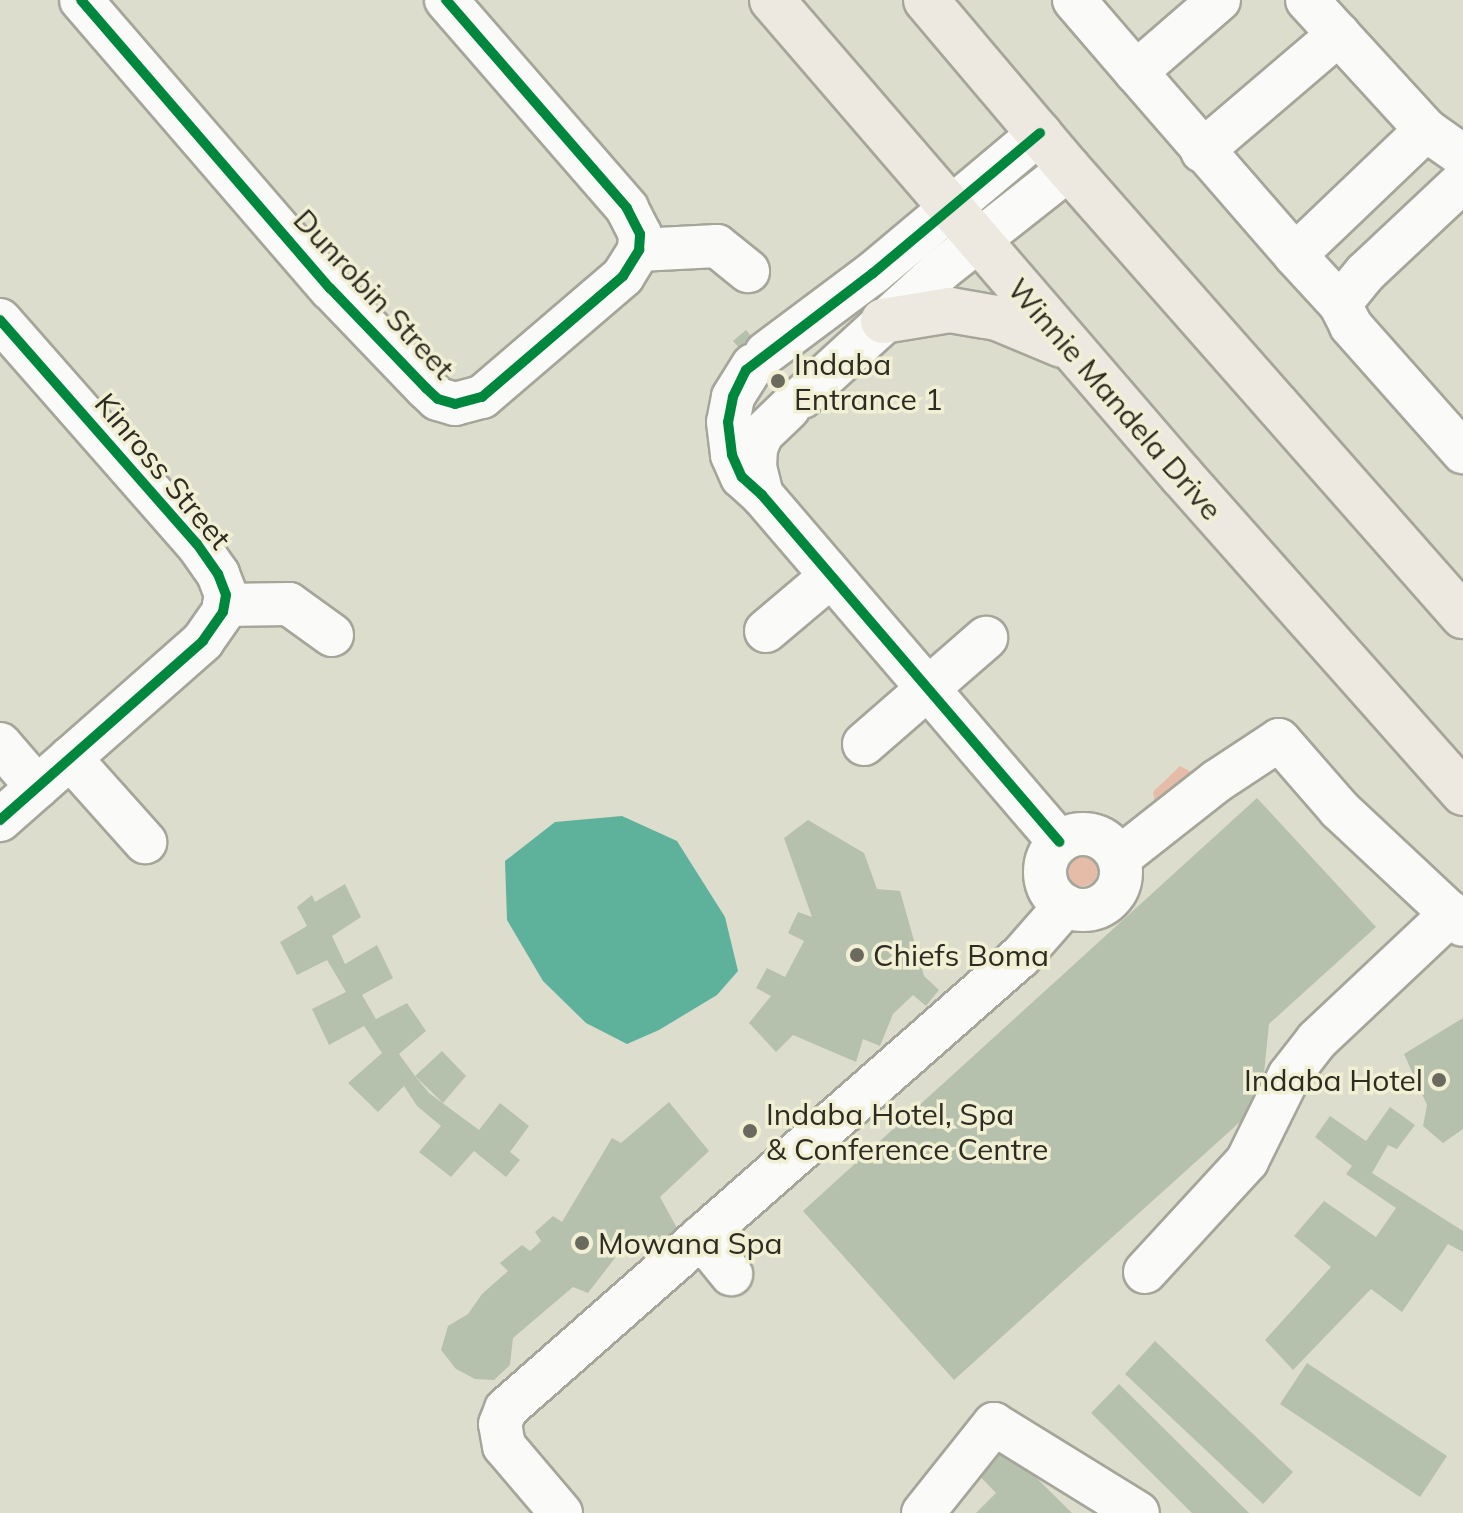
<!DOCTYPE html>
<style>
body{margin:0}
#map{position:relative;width:1463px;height:1513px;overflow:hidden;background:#ddddcd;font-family:Mulish,sans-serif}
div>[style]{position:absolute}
.green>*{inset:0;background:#e5bca8}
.round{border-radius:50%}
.water>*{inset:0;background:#5eb29b}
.building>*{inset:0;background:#b6c1ad}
.roads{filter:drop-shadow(2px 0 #a5a599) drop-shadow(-2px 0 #a5a599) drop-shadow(0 2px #a5a599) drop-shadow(0 -2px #a5a599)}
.minor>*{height:42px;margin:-21px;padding:0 21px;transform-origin:21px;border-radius:21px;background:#fafaf8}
.minor>.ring{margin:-21px;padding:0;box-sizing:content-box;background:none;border:42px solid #fafaf8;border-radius:50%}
.major>*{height:44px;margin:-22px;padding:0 22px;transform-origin:22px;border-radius:22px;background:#ede8e0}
.cycleway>*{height:10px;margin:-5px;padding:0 5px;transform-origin:5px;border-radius:5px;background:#00873e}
.dots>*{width:22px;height:22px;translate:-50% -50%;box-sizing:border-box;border:4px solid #f1f0d4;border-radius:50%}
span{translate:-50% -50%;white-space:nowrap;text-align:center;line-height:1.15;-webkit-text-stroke:7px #f1f0d4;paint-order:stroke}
.street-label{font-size:30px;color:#2d2c22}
.poi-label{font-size:30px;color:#2d2c22}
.left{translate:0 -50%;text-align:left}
.right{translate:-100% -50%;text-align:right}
</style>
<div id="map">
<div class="green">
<div style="clip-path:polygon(1180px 766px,1191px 772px,1189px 785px,1155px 803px,1153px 792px)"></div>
<div class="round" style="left:1066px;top:854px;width:32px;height:32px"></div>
</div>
<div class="water">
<div style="clip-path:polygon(622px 816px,677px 841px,725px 917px,738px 971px,717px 995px,659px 1030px,627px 1044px,586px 1023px,543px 981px,507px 920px,505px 861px,555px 822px)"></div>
</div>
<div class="building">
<div style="clip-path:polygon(746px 330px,814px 410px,801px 421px,733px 341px)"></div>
<div style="clip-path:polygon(1257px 798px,1376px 927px,1269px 1024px,1261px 1103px,954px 1380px,803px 1211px)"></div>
<div style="clip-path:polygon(808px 820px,864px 853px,877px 889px,900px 891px,924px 976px,939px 990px,926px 1006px,913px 995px,893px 1014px,880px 1046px,863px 1039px,856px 1062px,793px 1035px,776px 1052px,749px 1023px,771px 996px,756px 988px,767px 968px,785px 977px,804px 941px,788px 933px,798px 912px,812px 917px,784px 838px)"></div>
<div style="clip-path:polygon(345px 884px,361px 917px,332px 936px,345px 964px,377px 945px,393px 978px,362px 995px,376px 1019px,407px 1003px,426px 1031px,399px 1054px,415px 1076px,429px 1093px,479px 1130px,500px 1103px,529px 1126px,510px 1152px,520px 1160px,506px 1177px,474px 1151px,451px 1177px,419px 1152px,441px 1126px,417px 1106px,404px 1086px,378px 1112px,348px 1083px,382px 1053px,364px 1026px,329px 1045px,312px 1009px,346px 992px,327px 960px,297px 975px,280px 942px,307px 926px,297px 907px,312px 895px,315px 902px)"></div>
<div style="clip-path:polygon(1463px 1018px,1463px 1129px,1443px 1143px,1423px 1126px,1427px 1105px,1404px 1054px)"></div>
<div style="clip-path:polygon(442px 1051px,466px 1076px,443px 1103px,415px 1076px)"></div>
<div style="clip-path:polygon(669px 1102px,709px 1151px,660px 1197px,678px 1230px,662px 1247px,628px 1241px,588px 1293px,573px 1287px,513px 1338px,510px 1365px,494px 1380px,475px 1379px,456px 1369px,441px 1350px,448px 1326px,468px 1314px,482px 1294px,508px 1271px,500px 1263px,522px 1245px,530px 1251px,541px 1241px,535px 1232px,553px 1216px,562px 1222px,612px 1138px,621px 1143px)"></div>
<div style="clip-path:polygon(1390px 1107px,1415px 1125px,1397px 1149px,1388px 1145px,1372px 1173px,1463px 1231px,1463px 1252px,1448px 1244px,1402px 1312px,1371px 1289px,1293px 1370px,1265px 1340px,1331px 1267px,1294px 1236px,1324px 1201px,1376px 1237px,1396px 1208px,1346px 1174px,1352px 1166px,1315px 1137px,1330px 1116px,1366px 1141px)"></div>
<div style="clip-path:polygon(1155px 1341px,1293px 1472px,1263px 1504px,1125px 1374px)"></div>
<div style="clip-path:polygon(1307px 1363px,1447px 1456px,1420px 1497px,1280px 1404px)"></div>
<div style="clip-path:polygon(1119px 1384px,1249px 1513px,1192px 1513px,1091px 1413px)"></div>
<div style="clip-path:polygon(997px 1439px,1072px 1513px,976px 1513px,996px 1493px,970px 1466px)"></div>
</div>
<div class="roads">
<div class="minor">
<div style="left:81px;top:0;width:381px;rotate:49.2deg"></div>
<div style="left:330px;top:288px;width:139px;rotate:46.2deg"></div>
<div style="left:426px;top:388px;width:16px;rotate:43deg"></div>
<div style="left:438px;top:399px;width:18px;rotate:16deg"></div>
<div style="left:455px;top:404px;width:28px;rotate:-15deg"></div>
<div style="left:482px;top:397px;width:186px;rotate:-40.6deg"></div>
<div style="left:623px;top:276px;width:31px;rotate:-58deg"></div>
<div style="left:639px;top:250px;width:16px;rotate:-86deg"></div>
<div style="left:640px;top:234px;width:29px;rotate:-117deg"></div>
<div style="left:627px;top:208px;width:276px;rotate:-131deg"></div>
<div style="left:1074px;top:0;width:95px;rotate:49.3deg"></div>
<div style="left:1219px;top:0;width:110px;rotate:139.1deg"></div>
<div style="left:1136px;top:72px;width:242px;rotate:49deg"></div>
<div style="left:1307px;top:0;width:176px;rotate:47.5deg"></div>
<div style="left:1202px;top:151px;width:180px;rotate:-40.5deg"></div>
<div style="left:1463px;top:181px;width:134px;rotate:136.8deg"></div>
<div style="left:1365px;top:273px;width:40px;rotate:129deg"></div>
<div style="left:1340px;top:304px;width:25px;rotate:63deg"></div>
<div style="left:1351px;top:326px;width:169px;rotate:48.4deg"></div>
<div style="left:639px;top:250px;width:78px;rotate:-2.9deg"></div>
<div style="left:717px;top:246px;width:40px;rotate:39deg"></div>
<div style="left:1340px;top:304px;width:67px;rotate:-132.6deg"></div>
<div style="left:1295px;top:255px;width:181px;rotate:-43.7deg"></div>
<div style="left:1426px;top:130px;width:45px;rotate:35.1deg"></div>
<div style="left:0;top:320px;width:298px;rotate:48.7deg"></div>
<div style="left:197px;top:544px;width:37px;rotate:55deg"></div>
<div style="left:218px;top:574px;width:22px;rotate:69deg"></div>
<div style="left:226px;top:595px;width:17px;rotate:100deg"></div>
<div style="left:223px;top:612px;width:35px;rotate:125deg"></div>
<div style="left:203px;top:641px;width:271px;rotate:138.6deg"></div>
<div style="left:766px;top:353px;width:134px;rotate:-36.8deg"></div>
<div style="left:873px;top:273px;width:218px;rotate:-40deg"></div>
<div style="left:753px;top:365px;width:38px;rotate:122deg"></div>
<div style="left:733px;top:397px;width:25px;rotate:101deg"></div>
<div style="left:728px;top:422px;width:33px;rotate:83deg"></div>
<div style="left:732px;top:455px;width:24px;rotate:66deg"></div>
<div style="left:742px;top:477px;width:27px;rotate:42deg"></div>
<div style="left:762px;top:495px;width:457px;rotate:49.4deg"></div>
<div style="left:802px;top:397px;width:188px;rotate:-42.4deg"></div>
<div style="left:941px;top:270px;width:163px;rotate:-38.3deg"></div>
<div style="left:762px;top:495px;width:29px;rotate:-104deg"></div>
<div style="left:755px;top:467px;width:19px;rotate:-87deg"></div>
<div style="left:756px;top:448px;width:15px;rotate:-67deg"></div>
<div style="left:762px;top:434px;width:37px;rotate:-44deg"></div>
<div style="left:224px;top:605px;width:65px;rotate:-0.9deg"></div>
<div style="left:289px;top:604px;width:53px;rotate:35.8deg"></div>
<div style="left:766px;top:631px;width:85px;rotate:-40.2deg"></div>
<div style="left:0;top:744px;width:57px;rotate:49.3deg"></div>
<div style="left:864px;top:744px;width:162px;rotate:-41deg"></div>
<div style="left:70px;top:758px;width:113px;rotate:48.2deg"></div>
<div class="ring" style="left:1045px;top:834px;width:34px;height:34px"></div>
<div style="left:1119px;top:858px;width:125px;rotate:-38.2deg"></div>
<div style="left:1217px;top:781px;width:74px;rotate:-33.5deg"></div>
<div style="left:1279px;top:740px;width:93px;rotate:48.9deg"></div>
<div style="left:1340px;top:810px;width:168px;rotate:43.1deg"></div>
<div style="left:701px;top:1237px;width:48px;rotate:51deg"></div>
<div style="left:1145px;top:1272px;width:151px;rotate:-47.4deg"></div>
<div style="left:1247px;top:1161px;width:95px;rotate:-63.7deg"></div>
<div style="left:1289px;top:1076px;width:46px;rotate:-52.1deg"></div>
<div style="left:1317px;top:1040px;width:185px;rotate:-43.3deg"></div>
<div style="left:561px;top:1513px;width:88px;rotate:-130.4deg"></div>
<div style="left:504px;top:1446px;width:22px;rotate:-100deg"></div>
<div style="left:500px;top:1424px;width:16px;rotate:-68deg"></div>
<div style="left:506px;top:1409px;width:686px;rotate:-41.34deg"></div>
<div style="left:1021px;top:956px;width:67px;rotate:-48.7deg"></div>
<div style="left:923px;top:1513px;width:114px;rotate:-51.4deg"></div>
<div style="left:994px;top:1424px;width:169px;rotate:31.7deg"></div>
</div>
<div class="major">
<div style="left:772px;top:0;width:628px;rotate:49.26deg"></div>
<div style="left:1182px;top:476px;width:424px;rotate:48.4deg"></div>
<div style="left:926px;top:0;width:221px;rotate:49.8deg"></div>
<div style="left:1069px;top:169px;width:596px;rotate:48.61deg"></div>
<div style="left:883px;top:321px;width:68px;rotate:-9.3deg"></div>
<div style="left:950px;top:310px;width:48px;rotate:9.7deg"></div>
<div style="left:997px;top:318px;width:70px;rotate:22.6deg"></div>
</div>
</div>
<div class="cycleway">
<div style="left:81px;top:0;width:381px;rotate:49.2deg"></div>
<div style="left:330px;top:288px;width:139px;rotate:46.2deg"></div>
<div style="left:426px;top:388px;width:16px;rotate:43deg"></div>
<div style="left:438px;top:399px;width:18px;rotate:16deg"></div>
<div style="left:455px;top:404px;width:28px;rotate:-15deg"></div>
<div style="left:482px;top:397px;width:186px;rotate:-40.6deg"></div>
<div style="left:623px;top:276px;width:31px;rotate:-58deg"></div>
<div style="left:639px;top:250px;width:16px;rotate:-86deg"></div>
<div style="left:640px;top:234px;width:29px;rotate:-117deg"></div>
<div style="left:627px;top:208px;width:276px;rotate:-131deg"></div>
<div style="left:1040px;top:133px;width:218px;rotate:140deg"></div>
<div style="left:873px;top:273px;width:160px;rotate:142.6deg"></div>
<div style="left:746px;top:370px;width:30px;rotate:116deg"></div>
<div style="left:733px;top:397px;width:25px;rotate:101deg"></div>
<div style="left:728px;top:422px;width:33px;rotate:83deg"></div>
<div style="left:732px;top:455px;width:24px;rotate:66deg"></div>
<div style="left:742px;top:477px;width:27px;rotate:42deg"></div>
<div style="left:762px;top:495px;width:457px;rotate:49.4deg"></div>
<div style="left:0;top:320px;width:298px;rotate:48.7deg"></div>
<div style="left:197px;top:544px;width:37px;rotate:55deg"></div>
<div style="left:218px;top:574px;width:22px;rotate:69deg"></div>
<div style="left:226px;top:595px;width:17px;rotate:100deg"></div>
<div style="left:223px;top:612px;width:35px;rotate:125deg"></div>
<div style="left:203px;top:641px;width:271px;rotate:138.6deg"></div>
</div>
<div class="dots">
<div style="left:778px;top:381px;background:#6b6a5e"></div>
<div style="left:857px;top:955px;background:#6b6a5e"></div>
<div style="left:1439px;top:1080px;background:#6b6a5e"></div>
<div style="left:750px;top:1131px;background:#6b6a5e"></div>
<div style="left:582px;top:1243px;background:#6b6a5e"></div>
</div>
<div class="street-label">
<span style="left:374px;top:294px;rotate:47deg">Dunrobin Street</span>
<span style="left:1115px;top:399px;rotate:49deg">Winnie Mandela Drive</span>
<span style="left:163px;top:471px;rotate:50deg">Kinross Street</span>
</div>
<div class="poi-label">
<span class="left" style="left:794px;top:381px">Indaba<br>Entrance 1</span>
<span class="left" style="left:873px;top:955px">Chiefs Boma</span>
<span class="right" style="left:1423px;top:1080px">Indaba Hotel</span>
<span class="left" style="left:766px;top:1131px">Indaba Hotel, Spa<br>&amp; Conference Centre</span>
<span class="left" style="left:598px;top:1243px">Mowana Spa</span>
</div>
</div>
